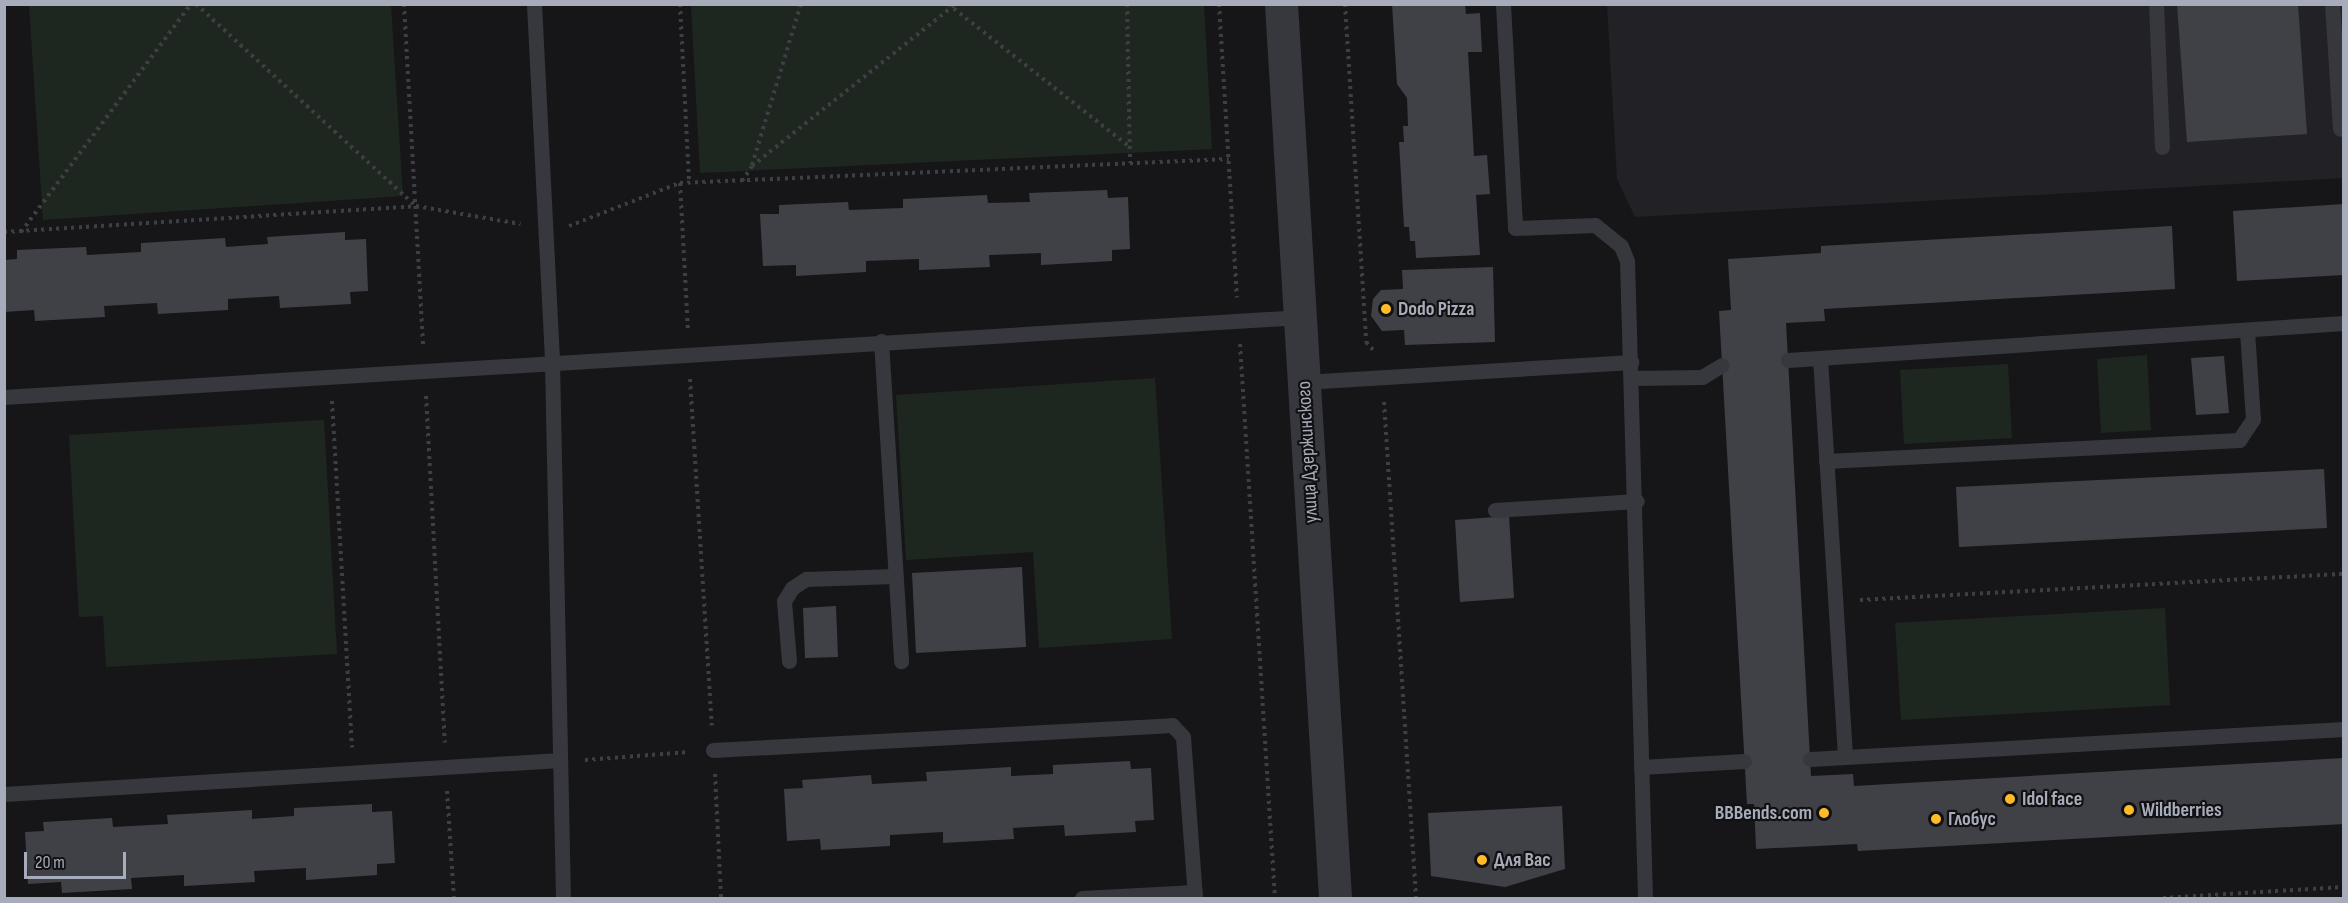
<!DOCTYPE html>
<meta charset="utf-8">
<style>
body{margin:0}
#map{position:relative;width:2348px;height:903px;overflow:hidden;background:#161618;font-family:"Sofia Sans Condensed",sans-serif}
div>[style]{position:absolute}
.built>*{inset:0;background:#222226}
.green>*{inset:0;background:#1e271f}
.building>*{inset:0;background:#404146}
.path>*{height:4px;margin-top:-2px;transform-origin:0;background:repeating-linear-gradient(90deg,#3d3f45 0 3px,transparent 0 7.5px)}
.service>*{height:15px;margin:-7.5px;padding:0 7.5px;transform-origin:7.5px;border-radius:7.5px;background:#37383e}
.tertiary>*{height:33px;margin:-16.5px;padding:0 16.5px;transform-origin:16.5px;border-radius:16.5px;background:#37383e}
.dots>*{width:16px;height:16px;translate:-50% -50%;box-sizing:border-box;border:3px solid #111113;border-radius:50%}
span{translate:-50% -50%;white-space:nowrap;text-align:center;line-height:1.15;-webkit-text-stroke:4.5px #111113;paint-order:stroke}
.poi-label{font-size:20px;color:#a7acba;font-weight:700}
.left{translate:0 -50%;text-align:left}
.right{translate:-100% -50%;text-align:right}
.street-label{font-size:20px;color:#a7acba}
.frame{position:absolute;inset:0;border:6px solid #a7acba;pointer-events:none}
.scale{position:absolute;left:24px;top:852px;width:102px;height:27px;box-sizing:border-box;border:3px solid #a7acba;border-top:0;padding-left:8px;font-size:18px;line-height:21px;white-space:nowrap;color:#a7acba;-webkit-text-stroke:4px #111113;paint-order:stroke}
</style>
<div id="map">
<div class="built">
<div style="clip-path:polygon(1607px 5px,2343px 5px,2343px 178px,1635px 217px,1617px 179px)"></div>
</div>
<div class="green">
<div style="clip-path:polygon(29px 5px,391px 5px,403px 196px,43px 220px)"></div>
<div style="clip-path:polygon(691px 5px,1204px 5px,1212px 149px,700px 173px)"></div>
<div style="clip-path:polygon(2147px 355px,2151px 430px,2101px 433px,2097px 359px)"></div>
<div style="clip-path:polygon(2008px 364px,2012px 438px,1904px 444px,1900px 370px)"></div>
<div style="clip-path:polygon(1155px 378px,1172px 639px,1039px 648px,1033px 552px,906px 560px,896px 395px)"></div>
<div style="clip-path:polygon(324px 420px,337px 654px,106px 667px,103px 616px,79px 617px,69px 435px)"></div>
<div style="clip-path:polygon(2165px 608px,2170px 705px,1901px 720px,1895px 623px)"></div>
</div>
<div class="building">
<div style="clip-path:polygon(1392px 4px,1465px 4px,1466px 14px,1480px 13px,1482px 52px,1468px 52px,1474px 156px,1487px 155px,1490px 194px,1476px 195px,1480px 255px,1416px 258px,1415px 241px,1410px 241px,1409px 227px,1404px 227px,1399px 142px,1404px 142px,1403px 126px,1408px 126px,1407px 98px,1397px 84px)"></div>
<div style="clip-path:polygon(2177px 4px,2298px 4px,2307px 134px,2187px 142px)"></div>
<div style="clip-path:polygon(1107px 190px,1108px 198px,1128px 197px,1130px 249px,1112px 250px,1112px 261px,1041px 265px,1041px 253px,989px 255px,990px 267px,919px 270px,919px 259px,866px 261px,866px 272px,796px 276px,796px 265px,763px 266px,760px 214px,779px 214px,779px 205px,848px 202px,849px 210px,903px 208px,903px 199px,987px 195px,988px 203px,1030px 202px,1029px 193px)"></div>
<div style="clip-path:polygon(2344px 204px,2344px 275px,2237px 281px,2233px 211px)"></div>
<div style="clip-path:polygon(2172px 226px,2175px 289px,1824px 309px,1825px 321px,1786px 323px,1811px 776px,1853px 774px,1854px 786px,2344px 758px,2344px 824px,1858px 851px,1857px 844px,1756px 849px,1754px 804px,1747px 804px,1719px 311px,1731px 310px,1728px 259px,1821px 253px,1821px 246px)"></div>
<div style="clip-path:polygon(345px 232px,345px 240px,366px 239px,368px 291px,350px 292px,351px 304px,280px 308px,279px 296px,228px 299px,228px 310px,158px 314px,157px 303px,104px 306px,105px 317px,35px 321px,34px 310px,4px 312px,4px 260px,17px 259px,17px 250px,86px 247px,87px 255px,141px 252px,141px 243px,225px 238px,226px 247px,268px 244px,267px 237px)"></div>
<div style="clip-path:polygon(1493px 267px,1495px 342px,1405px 345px,1404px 330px,1382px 331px,1371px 316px,1373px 299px,1381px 290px,1403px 289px,1402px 270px)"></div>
<div style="clip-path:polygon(2224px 356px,2229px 413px,2196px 415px,2191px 358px)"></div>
<div style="clip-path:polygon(2324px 469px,2327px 528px,1959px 547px,1956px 487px)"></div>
<div style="clip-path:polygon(1509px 516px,1514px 598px,1460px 602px,1455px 520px)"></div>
<div style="clip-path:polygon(1022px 567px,1026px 647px,916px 653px,912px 573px)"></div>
<div style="clip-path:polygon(836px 606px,838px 657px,805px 658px,803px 608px)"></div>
<div style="clip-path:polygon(1130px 761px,1131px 769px,1151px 768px,1154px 820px,1135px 821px,1136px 832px,1065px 836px,1064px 825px,1013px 828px,1014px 839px,943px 843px,943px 832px,890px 835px,890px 846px,821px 850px,820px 839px,787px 841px,784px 789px,803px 788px,802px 780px,871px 775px,872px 784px,927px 781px,926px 772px,1011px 767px,1011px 776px,1053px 774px,1053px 765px)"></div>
<div style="clip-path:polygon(372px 804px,372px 812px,392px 811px,395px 863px,377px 864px,377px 875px,306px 880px,306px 868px,254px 871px,255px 882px,184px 886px,184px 875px,131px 878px,132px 889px,62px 893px,61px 882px,28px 884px,25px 832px,44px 831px,43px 822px,112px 818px,113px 827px,168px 824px,167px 815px,252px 810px,252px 819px,294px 816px,294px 808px)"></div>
<div style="clip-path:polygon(1562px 806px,1565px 869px,1505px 887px,1431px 876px,1428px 813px)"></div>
</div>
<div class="path">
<div style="left:196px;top:4px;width:299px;rotate:42.6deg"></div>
<div style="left:416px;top:206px;width:106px;rotate:9.8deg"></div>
<div style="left:404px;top:4px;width:344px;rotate:86.8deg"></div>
<div style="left:680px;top:4px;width:179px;rotate:87.1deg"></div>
<div style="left:948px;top:4px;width:231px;rotate:38.2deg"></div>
<div style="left:1127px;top:4px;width:159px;rotate:88.9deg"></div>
<div style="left:1219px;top:4px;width:294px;rotate:86.5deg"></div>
<div style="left:1345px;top:4px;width:339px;rotate:86.4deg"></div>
<div style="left:1366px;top:342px;width:13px;rotate:48deg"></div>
<div style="left:752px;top:165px;width:168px;rotate:-73.1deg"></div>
<div style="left:742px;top:181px;width:18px;rotate:-56deg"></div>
<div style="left:752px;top:166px;width:260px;rotate:-38.5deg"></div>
<div style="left:680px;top:183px;width:146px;rotate:86.9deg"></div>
<div style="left:569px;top:226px;width:119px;rotate:-21.2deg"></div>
<div style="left:680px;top:183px;width:549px;rotate:-2.51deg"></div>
<div style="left:4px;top:232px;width:412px;rotate:-3.6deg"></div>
<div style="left:21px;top:232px;width:284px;rotate:-53.3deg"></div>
<div style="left:1240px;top:344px;width:555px;rotate:86.39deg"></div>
<div style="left:690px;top:379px;width:347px;rotate:86.4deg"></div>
<div style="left:426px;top:396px;width:347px;rotate:86.9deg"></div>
<div style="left:332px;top:401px;width:347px;rotate:86.7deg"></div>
<div style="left:1384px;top:402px;width:497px;rotate:86.3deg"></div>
<div style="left:1860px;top:600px;width:485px;rotate:-3.1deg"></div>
<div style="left:585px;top:760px;width:104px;rotate:-4.4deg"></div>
<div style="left:715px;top:774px;width:124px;rotate:87.2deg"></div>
<div style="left:447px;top:791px;width:107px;rotate:86.3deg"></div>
<div style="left:2163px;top:898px;width:181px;rotate:-3.5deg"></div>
</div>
<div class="service">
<div style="left:534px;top:4px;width:357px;rotate:87.1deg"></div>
<div style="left:552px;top:361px;width:537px;rotate:88.83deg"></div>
<div style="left:1503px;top:4px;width:224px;rotate:86.9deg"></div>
<div style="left:1515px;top:228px;width:80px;rotate:-2.1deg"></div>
<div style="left:1595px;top:225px;width:33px;rotate:39deg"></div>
<div style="left:1621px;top:246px;width:16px;rotate:68deg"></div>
<div style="left:1627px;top:261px;width:637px;rotate:88.38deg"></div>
<div style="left:2156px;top:4px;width:143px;rotate:87.6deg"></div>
<div style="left:2332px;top:4px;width:125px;rotate:86.3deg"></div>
<div style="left:881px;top:341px;width:321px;rotate:86.4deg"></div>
<div style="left:1820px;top:358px;width:398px;rotate:86.4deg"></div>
<div style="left:1788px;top:360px;width:557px;rotate:-3.81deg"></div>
<div style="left:1632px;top:378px;width:70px;rotate:-0.8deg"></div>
<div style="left:1702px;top:377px;width:23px;rotate:-31deg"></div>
<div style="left:1304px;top:382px;width:328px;rotate:-3.5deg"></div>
<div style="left:4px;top:397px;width:1298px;rotate:-3.53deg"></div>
<div style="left:1826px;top:461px;width:414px;rotate:-2.9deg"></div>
<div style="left:2239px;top:440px;width:25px;rotate:-56deg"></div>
<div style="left:2253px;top:419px;width:89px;rotate:-93.9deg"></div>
<div style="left:1495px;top:510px;width:142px;rotate:-3.6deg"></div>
<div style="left:789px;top:661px;width:60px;rotate:-94.8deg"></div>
<div style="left:784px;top:601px;width:15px;rotate:-58deg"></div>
<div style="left:792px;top:588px;width:17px;rotate:-33deg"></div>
<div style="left:806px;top:579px;width:89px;rotate:-1.9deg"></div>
<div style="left:713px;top:750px;width:460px;rotate:-3.1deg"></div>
<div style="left:1172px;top:725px;width:16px;rotate:47deg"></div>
<div style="left:1183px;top:737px;width:161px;rotate:85.7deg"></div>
<div style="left:1810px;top:759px;width:535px;rotate:-3.22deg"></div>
<div style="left:1641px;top:767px;width:103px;rotate:-3.3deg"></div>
<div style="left:4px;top:794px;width:557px;rotate:-3.5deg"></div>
<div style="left:1082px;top:898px;width:113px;rotate:-3deg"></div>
</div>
<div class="tertiary">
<div style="left:1281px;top:4px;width:896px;rotate:86.54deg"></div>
</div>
<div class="dots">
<div style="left:1386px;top:309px;background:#ffbc27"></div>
<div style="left:2010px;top:799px;background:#ffbc27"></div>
<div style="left:2129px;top:810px;background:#ffbc27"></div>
<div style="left:1824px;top:813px;background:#ffbc27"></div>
<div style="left:1936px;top:819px;background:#ffbc27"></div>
<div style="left:1482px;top:860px;background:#ffbc27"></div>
</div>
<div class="poi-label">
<span class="left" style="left:1398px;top:309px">Dodo Pizza</span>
<span class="left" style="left:2022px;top:799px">Idol face</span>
<span class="left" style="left:2141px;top:810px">Wildberries</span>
<span class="right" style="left:1812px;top:813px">BBBends.com</span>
<span class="left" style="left:1948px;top:819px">Глобус</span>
<span class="left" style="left:1494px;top:860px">Для Вас</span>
</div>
<div class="street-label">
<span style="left:1308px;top:452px;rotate:-93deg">улица Дзержинского</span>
</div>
<div class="frame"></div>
<div class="scale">20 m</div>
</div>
